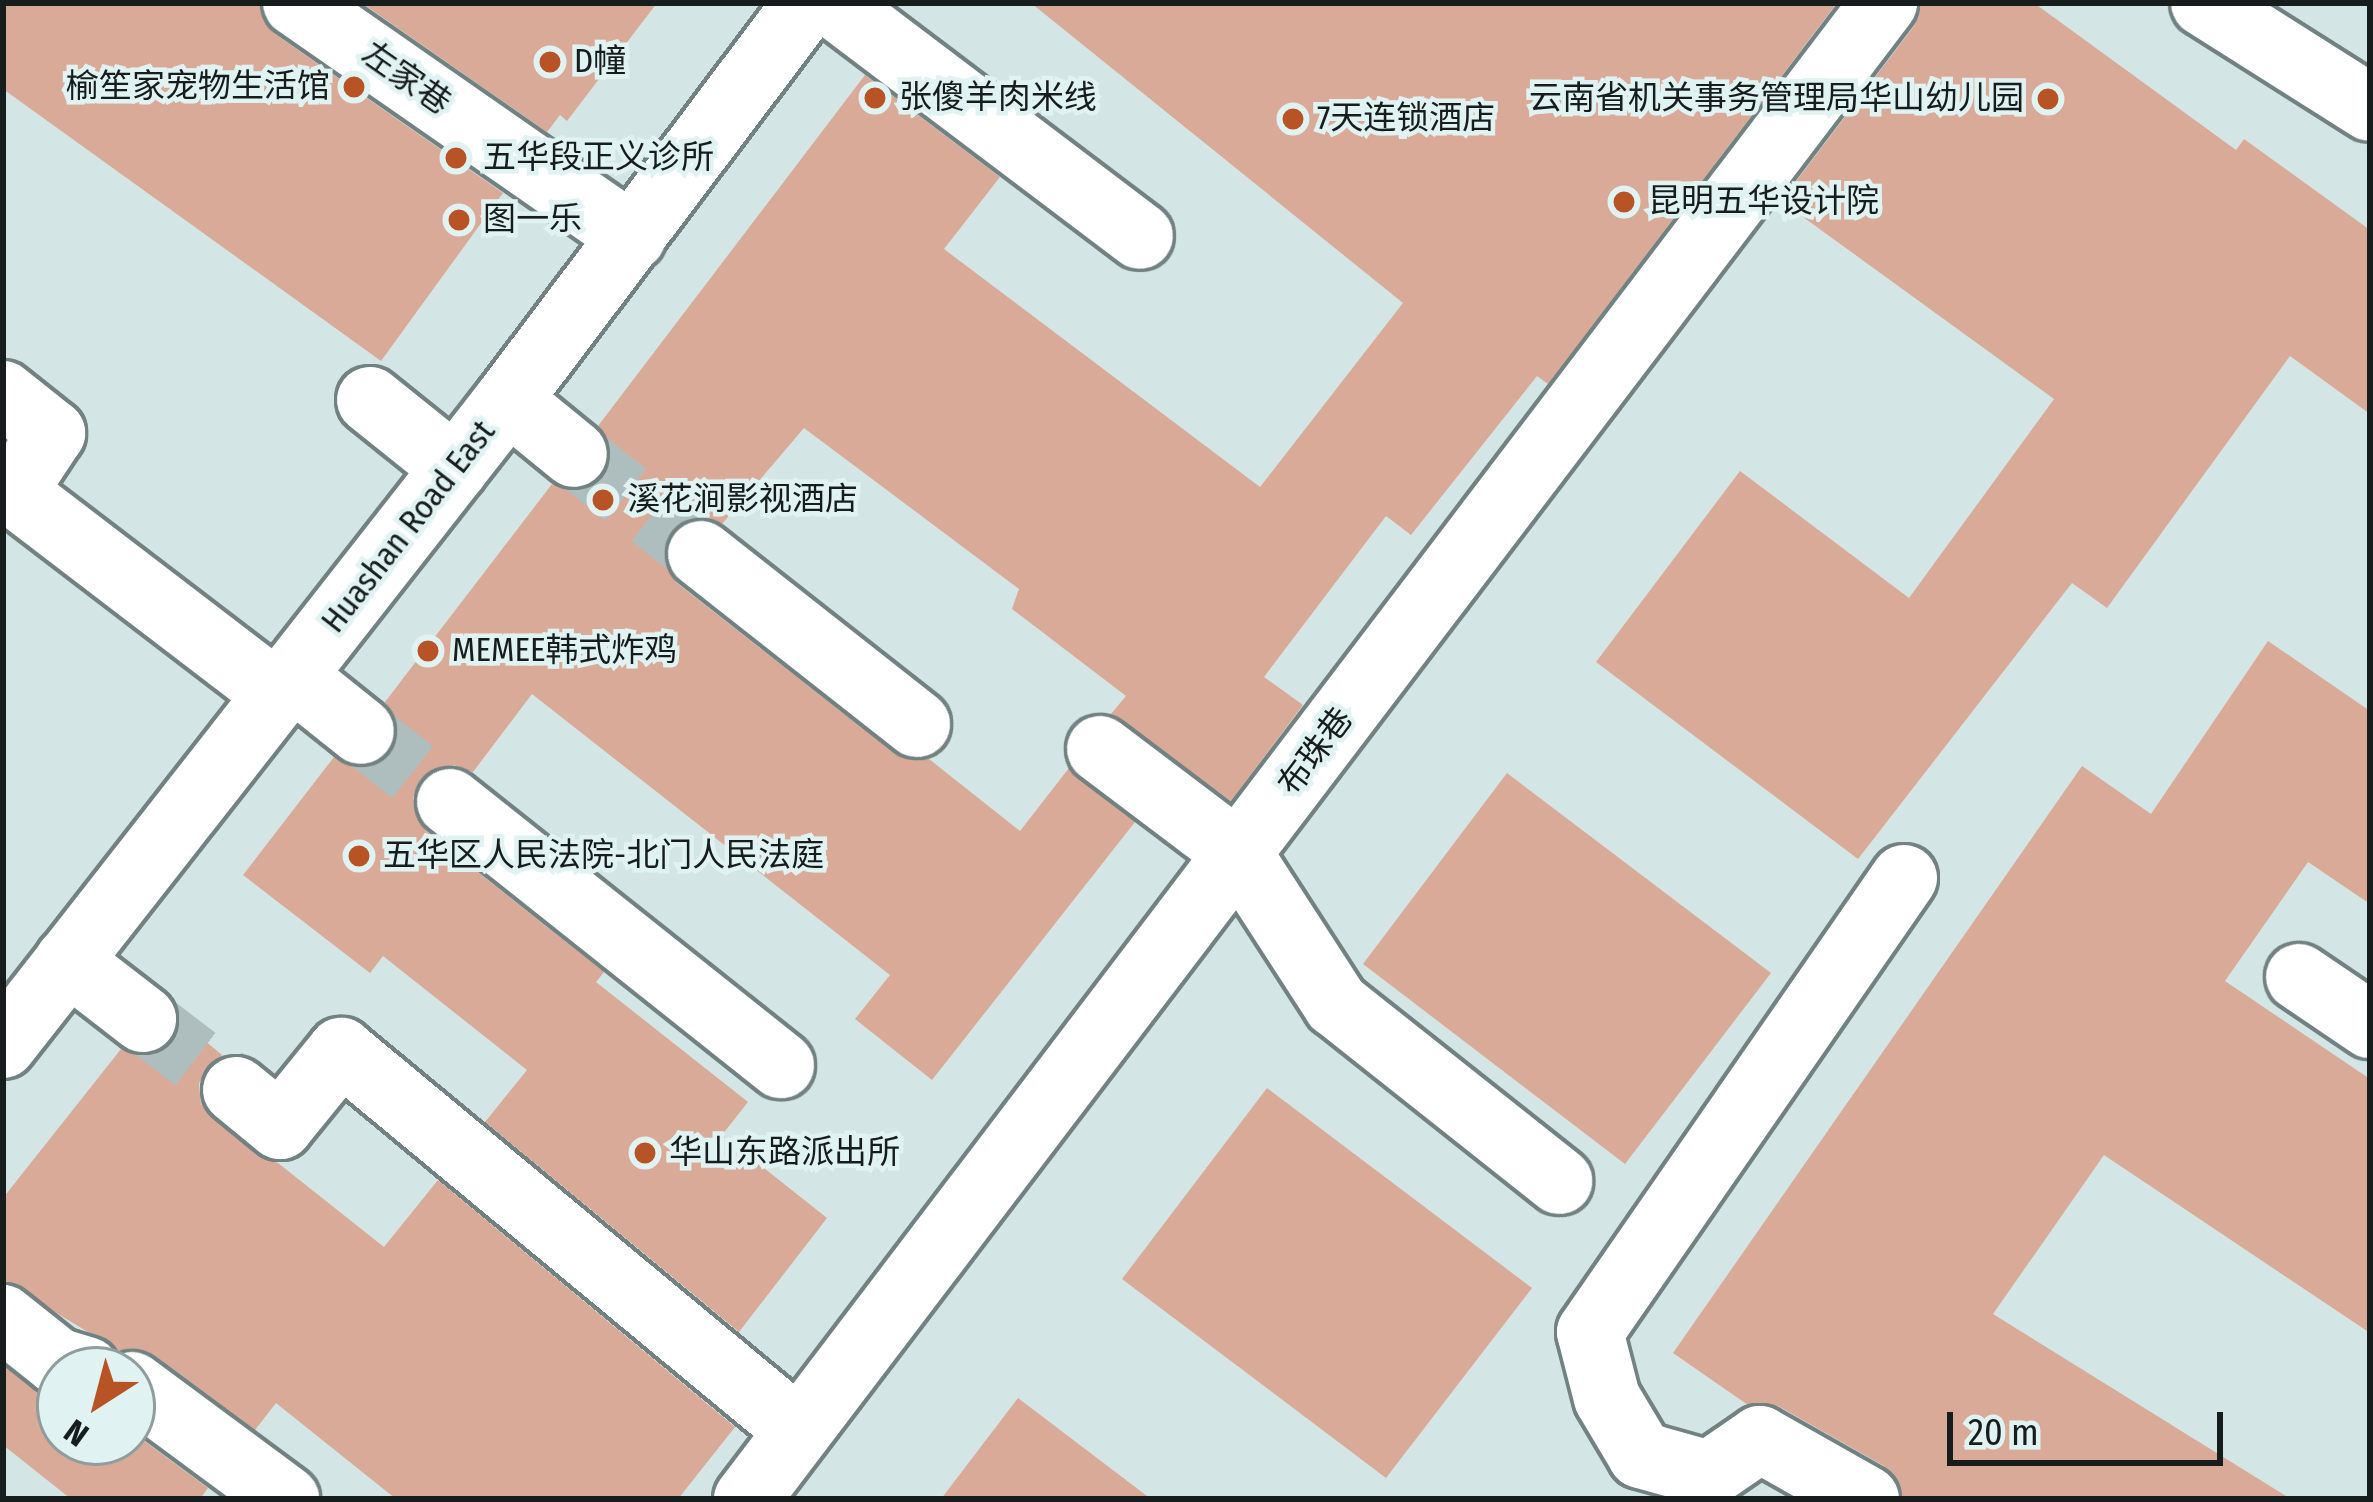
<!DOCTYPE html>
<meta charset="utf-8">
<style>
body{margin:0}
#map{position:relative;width:2373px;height:1502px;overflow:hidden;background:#d4e5e5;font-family:"Fira Sans Condensed","Noto Sans SC",sans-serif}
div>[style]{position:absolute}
.building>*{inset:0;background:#d9aa97}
.minor-tunnel>*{height:66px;margin-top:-33px;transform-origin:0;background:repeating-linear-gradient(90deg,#aebdbd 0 66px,transparent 0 99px)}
.roads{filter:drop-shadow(3px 0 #728181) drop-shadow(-3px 0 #728181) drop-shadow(0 3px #728181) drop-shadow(0 -3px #728181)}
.minor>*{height:66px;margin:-33px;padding:0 33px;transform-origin:33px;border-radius:33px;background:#fff}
.dots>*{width:33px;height:33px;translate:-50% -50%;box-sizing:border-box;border:6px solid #e1f2f2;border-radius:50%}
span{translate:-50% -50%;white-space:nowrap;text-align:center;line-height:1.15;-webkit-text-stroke:9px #e1f2f2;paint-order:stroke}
.poi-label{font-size:33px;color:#171d1d}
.left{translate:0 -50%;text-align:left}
.right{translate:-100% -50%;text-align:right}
.street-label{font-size:33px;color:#171d1d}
.frame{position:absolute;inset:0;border:6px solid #171d1d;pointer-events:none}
.north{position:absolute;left:36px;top:1346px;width:120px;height:120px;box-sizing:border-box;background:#e1f2f2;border:3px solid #909d9d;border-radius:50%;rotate:216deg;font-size:33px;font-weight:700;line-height:48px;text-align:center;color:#171d1d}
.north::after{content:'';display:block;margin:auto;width:42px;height:54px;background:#b85325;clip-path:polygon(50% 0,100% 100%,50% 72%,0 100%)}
.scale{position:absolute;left:1947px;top:1412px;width:276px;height:54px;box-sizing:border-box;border:6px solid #171d1d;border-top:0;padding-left:15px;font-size:36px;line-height:42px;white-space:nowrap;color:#171d1d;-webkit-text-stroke:9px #e1f2f2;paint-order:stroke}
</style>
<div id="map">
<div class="building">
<div style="clip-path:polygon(3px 3px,259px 3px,275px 34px,503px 193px,381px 361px,3px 89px)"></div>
<div style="clip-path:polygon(362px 3px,657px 3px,567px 121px,560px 115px,547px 132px)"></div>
<div style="clip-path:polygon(1031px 3px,1837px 3px,1548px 384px,1537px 376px,1411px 535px,1386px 516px,1264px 677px,1303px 705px,1231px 801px,1111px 714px,1126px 696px,1012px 609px,1019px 589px,804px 428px,722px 524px,688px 519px,672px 530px,664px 550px,677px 583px,894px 753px,929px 759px,1020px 831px,1069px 768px,1135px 822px,932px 1080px,855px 1019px,890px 975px,532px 694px,473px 772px,454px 765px,421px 778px,413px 798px,426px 831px,604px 972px,596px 982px,748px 1102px,722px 1135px,827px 1218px,739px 1332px,485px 1122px,527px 1070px,383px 956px,370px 973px,243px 875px,334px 757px,357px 768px,391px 753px,396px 718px,385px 702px,552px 484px,586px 489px,604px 477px,609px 442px,598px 426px,865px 75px,1000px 177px,944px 249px,1260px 487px,1403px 303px)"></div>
<div style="clip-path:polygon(1921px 3px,2034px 3px,2236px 150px,2244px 139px,2370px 230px,2370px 414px,2290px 356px,2107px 608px,2072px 583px,1858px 859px,1596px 662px,1740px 471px,1909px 598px,2054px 399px,1781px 201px,1914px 26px)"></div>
<div style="clip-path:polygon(2268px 641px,2370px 711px,2370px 904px,2308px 862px,2225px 981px,2370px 1079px,2370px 1333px,2104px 1155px,1993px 1314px,2291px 1499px,1903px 1499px,1884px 1466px,1778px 1406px,1748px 1405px,1673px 1353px,2082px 766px,2151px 814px)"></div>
<div style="clip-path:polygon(1507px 773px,1771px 973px,1625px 1164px,1363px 964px)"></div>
<div style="clip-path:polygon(180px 1020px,222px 1055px,199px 1083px,201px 1104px,256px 1155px,278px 1163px,384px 1247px,438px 1180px,735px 1427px,678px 1499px,396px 1499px,276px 1403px,255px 1430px,154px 1355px,118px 1350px,3px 1281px,3px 1198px,121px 1049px,158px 1053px)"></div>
<div style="clip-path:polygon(1267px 1088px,1532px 1288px,1386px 1478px,1122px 1279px)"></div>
<div style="clip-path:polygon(3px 1366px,60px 1401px,60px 1442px,132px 1442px,132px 1432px,208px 1488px,200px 1499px,71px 1499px,3px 1445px)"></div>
<div style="clip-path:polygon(1018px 1398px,1151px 1499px,941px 1499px)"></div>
</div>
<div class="minor-tunnel">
<div style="left:574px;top:454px;width:162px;rotate:38.2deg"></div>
<div style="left:361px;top:731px;width:114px;rotate:38.6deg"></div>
<div style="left:143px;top:1019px;width:117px;rotate:37.4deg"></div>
</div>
<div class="roads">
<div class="minor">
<div style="left:296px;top:3px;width:410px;rotate:34.8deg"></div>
<div style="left:832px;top:3px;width:386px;rotate:37.1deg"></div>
<div style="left:2204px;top:3px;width:196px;rotate:32.3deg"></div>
<div style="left:3px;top:394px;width:63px;rotate:38.5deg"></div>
<div style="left:52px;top:433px;width:71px;rotate:123.5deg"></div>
<div style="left:370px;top:400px;width:109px;rotate:38.7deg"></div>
<div style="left:508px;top:400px;width:85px;rotate:39.3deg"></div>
<div style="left:3px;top:494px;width:10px;rotate:-11deg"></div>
<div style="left:13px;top:492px;width:332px;rotate:37.4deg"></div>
<div style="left:701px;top:554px;width:275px;rotate:38.2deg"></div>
<div style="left:292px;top:676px;width:88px;rotate:38.6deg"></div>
<div style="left:1100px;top:749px;width:174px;rotate:37.1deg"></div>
<div style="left:1239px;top:854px;width:179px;rotate:57.1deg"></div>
<div style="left:1336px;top:1004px;width:285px;rotate:38.4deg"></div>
<div style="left:450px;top:802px;width:423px;rotate:38.5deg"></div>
<div style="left:68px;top:961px;width:95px;rotate:37.7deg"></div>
<div style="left:2299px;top:977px;width:86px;rotate:34.1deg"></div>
<div style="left:3px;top:1045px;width:819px;rotate:-51.94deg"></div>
<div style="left:508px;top:400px;width:497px;rotate:-53deg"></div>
<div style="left:236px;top:1090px;width:57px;rotate:39.3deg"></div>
<div style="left:280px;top:1126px;width:97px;rotate:-50.9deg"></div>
<div style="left:341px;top:1051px;width:594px;rotate:39.67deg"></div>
<div style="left:3px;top:1318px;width:69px;rotate:38.5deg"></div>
<div style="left:57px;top:1361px;width:31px;rotate:17deg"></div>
<div style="left:132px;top:1385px;width:192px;rotate:36.5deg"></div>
<div style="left:747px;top:1499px;width:1879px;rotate:-52.76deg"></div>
<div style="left:1866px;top:1499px;width:122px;rotate:-150.5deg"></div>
<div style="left:1760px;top:1439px;width:62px;rotate:145.5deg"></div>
<div style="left:1709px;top:1474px;width:71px;rotate:-164.4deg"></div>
<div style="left:1641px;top:1455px;width:66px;rotate:-120.8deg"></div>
<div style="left:1607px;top:1398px;width:68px;rotate:-104.4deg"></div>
<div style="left:1590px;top:1332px;width:552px;rotate:-55.33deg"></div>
</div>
</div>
<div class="dots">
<div style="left:550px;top:62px;background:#b85325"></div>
<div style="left:354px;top:87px;background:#b85325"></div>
<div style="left:875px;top:98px;background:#b85325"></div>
<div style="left:2048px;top:99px;background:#b85325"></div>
<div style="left:1293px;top:119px;background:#b85325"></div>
<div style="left:456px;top:158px;background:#b85325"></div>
<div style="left:1624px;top:202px;background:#b85325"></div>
<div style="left:459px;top:220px;background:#b85325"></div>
<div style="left:603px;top:500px;background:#b85325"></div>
<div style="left:428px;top:651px;background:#b85325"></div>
<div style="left:359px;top:856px;background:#b85325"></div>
<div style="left:645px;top:1153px;background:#b85325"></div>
</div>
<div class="poi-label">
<span class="left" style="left:574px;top:62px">D幢</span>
<span class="right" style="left:330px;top:87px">榆笙家宠物生活馆</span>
<span class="left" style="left:899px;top:98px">张傻羊肉米线</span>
<span class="right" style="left:2024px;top:99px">云南省机关事务管理局华山幼儿园</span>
<span class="left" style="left:1317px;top:119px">7天连锁酒店</span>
<span class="left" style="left:483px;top:158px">五华段正义诊所</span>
<span class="left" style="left:1648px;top:202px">昆明五华设计院</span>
<span class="left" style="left:483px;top:220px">图一乐</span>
<span class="left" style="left:627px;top:500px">溪花涧影视酒店</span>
<span class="left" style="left:452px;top:651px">MEMEE韩式炸鸡</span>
<span class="left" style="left:383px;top:856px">五华区人民法院-北门人民法庭</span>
<span class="left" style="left:669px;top:1153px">华山东路派出所</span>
</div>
<div class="street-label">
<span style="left:406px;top:79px;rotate:35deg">左家巷</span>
<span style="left:409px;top:527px;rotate:-52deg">Huashan Road East</span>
<span style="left:1316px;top:752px;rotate:-53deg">布珠巷</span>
</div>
<div class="frame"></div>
<div class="north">N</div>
<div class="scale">20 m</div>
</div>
